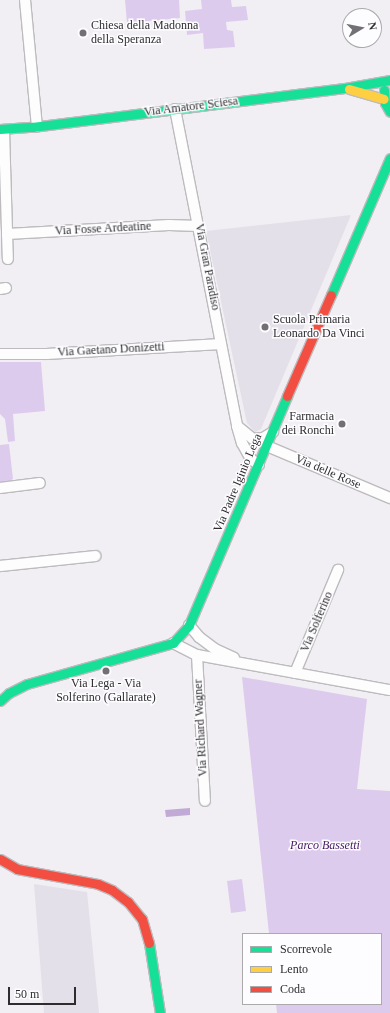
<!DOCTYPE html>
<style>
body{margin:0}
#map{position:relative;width:390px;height:1013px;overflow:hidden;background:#f1eff3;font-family:"Times New Roman",serif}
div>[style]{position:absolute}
.built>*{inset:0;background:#e4e0e9}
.green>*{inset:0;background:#ddcbee}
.water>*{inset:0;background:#c1aad6}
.roads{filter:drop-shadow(1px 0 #bdbbbe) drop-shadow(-1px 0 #bdbbbe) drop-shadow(0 1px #bdbbbe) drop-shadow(0 -1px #bdbbbe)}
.street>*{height:10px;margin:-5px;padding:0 5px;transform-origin:5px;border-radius:5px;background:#fdfdfd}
.fast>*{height:9px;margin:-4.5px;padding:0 4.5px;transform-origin:4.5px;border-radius:4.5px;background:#16e098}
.slow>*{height:9px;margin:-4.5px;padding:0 4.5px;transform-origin:4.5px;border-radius:4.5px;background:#ffcf43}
.jam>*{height:9px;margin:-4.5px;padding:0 4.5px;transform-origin:4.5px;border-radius:4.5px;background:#f24e42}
.dots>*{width:11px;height:11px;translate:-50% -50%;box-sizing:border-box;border:2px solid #fdfcff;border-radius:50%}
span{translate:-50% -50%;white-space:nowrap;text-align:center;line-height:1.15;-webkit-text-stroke:3px #fdfcff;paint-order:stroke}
.poi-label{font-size:12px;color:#2e2c2f}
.left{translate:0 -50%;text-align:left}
.right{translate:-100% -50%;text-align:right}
.street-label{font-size:12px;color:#2e2c2f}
.park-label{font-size:12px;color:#451862;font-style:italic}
.legend{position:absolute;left:242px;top:933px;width:140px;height:72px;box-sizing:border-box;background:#fdfcff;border:1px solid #aaa9ac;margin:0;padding:5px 7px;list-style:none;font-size:12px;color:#2e2c2f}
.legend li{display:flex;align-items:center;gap:8px;height:20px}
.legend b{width:20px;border:1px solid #aaa9ac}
.north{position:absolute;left:342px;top:8px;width:40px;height:40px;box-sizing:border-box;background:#fdfcff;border:1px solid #aaa9ac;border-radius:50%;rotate:80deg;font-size:11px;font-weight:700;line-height:16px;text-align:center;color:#2e2c2f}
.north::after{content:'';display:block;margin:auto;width:14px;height:18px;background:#727074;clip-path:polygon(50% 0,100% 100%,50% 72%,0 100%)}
.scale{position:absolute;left:8px;top:987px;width:68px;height:18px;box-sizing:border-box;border:2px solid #2e2c2f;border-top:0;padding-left:5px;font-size:12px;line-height:14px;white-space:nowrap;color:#2e2c2f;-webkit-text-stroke:3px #fdfcff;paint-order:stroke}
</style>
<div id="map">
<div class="built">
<div style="clip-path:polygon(351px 215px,261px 429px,255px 432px,247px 423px,206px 231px)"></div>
<div style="clip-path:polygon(34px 884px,87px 892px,99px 1013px,44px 1013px)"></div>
</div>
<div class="green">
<div style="clip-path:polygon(125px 0,179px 0,180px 18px,127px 23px)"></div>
<div style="clip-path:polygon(201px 0,231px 0,232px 7px,246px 6px,248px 20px,226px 22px,227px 30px,233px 31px,235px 47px,204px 49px,203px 33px,187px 35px,185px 11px,202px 9px)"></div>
<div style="clip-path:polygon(0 362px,41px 362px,45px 411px,13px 414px,15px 441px,8px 442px,5px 419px,0 414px)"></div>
<div style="clip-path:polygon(9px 444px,13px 479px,8px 482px,0 483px,0 445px)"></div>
<div style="clip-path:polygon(242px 677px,367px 699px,357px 789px,390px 791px,390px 1013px,277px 1013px,276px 1004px,381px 1004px,381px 934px,269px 934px)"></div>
<div style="clip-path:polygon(242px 879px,246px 911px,231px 913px,227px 881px)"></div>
</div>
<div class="water">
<div style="clip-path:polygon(190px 808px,190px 815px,166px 817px,165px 810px)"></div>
</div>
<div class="roads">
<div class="street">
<div style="left:25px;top:0;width:127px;rotate:84.6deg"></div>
<div style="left:175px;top:109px;width:323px;rotate:78.9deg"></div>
<div style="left:237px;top:426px;width:18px;rotate:74deg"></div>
<div style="left:242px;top:443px;width:18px;rotate:61deg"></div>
<div style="left:251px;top:459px;width:10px;rotate:37deg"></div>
<div style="left:4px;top:130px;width:104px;rotate:88.3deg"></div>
<div style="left:7px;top:234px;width:162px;rotate:-3.2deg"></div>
<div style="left:169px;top:225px;width:30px;rotate:2deg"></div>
<div style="left:7px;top:234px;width:25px;rotate:88deg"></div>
<div style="left:0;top:289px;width:6px;rotate:-9deg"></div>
<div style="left:0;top:354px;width:47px"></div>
<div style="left:47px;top:354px;width:174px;rotate:-3.3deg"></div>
<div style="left:237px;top:426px;width:21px;rotate:39deg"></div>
<div style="left:253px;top:439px;width:10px;rotate:-6deg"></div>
<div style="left:263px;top:438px;width:12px;rotate:-31deg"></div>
<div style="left:267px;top:446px;width:134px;rotate:22.9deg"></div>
<div style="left:0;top:488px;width:40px;rotate:-7.1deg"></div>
<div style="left:0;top:566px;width:96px;rotate:-6deg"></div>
<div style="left:189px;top:625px;width:16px;rotate:50deg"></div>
<div style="left:199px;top:637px;width:20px;rotate:37deg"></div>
<div style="left:215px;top:649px;width:21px;rotate:25deg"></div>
<div style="left:173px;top:643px;width:27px;rotate:27deg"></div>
<div style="left:197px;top:655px;width:196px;rotate:10.3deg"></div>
<div style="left:197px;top:655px;width:146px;rotate:86.9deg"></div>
<div style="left:295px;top:673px;width:112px;rotate:-67.3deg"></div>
</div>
<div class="fast">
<div style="left:384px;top:90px;width:13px;rotate:86deg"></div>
<div style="left:385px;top:103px;width:10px;rotate:61deg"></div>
<div style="left:0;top:129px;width:32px;rotate:-4deg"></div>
<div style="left:32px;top:127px;width:315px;rotate:-7.1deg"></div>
<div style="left:345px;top:88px;width:46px;rotate:-10.1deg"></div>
<div style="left:331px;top:295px;width:149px;rotate:-66.7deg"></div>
<div style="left:0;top:701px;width:12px;rotate:-42deg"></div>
<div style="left:9px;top:693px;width:20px;rotate:-27deg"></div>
<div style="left:27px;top:684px;width:152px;rotate:-15.7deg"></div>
<div style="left:173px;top:643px;width:24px;rotate:-48deg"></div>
<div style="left:189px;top:625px;width:249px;rotate:-66.8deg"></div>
<div style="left:149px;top:943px;width:71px;rotate:81.1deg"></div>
</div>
<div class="slow">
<div style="left:349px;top:89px;width:36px;rotate:16deg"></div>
</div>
<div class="jam">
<div style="left:287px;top:396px;width:110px;rotate:-66.5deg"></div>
<div style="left:0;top:859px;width:20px;rotate:30deg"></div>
<div style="left:17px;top:869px;width:82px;rotate:10.5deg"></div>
<div style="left:98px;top:884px;width:15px;rotate:23deg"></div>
<div style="left:112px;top:890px;width:20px;rotate:37deg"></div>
<div style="left:128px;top:902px;width:22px;rotate:51deg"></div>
<div style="left:142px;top:919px;width:25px;rotate:74deg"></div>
</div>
</div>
<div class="dots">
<div style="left:83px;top:33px;background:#727074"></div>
<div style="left:265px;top:327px;background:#727074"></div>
<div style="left:342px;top:424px;background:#727074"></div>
<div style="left:106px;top:671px;background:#727074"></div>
</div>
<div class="poi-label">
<span class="left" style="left:91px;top:33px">Chiesa della Madonna<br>della Speranza</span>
<span class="left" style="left:273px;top:327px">Scuola Primaria<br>Leonardo Da Vinci</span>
<span class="right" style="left:334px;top:424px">Farmacia<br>dei Ronchi</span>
<span style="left:106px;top:691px">Via Lega - Via<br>Solferino (Gallarate)</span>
</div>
<div class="street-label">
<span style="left:191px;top:107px;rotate:-7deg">Via Amatore Sciesa</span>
<span style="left:103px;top:229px;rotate:-3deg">Via Fosse Ardeatine</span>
<span style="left:207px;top:267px;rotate:79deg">Via Gran Paradiso</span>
<span style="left:111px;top:350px;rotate:-3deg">Via Gaetano Donizetti</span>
<span style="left:328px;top:472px;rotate:23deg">Via delle Rose</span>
<span style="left:238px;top:483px;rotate:-67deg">Via Padre Iginio Lega</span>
<span style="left:317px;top:622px;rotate:-67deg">Via Solferino</span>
<span style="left:201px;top:728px;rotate:-93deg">Via Richard Wagner</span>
</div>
<div class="park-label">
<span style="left:325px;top:846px">Parco Bassetti</span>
</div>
<ul class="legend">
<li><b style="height:5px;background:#16e098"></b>Scorrevole</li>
<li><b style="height:5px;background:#ffcf43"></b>Lento</li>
<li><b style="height:5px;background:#f24e42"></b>Coda</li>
</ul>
<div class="north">N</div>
<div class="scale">50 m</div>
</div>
